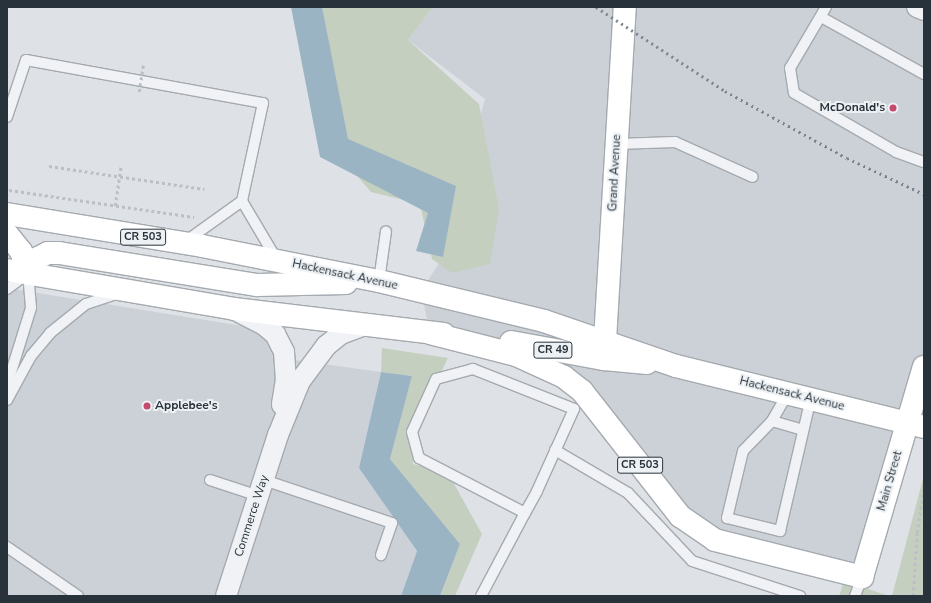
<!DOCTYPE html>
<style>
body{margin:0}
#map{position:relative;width:931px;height:603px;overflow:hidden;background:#dee2e6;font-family:"Nunito Sans",sans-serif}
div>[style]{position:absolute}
.built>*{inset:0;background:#ccd1d7}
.green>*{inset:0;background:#c5cfbf}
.water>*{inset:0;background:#9bb4c4}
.path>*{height:2.5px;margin-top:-1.25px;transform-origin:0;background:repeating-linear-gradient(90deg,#bcc0c5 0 3px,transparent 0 6px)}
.roads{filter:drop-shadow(1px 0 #a4aaaf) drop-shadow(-1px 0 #a4aaaf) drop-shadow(0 1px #a4aaaf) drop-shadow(0 -1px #a4aaaf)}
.lane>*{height:10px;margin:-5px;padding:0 5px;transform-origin:5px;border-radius:5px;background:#f0f2f5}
.street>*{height:20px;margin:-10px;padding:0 10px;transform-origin:10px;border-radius:10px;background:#f0f2f5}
.secondary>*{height:22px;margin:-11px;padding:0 11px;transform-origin:11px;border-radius:11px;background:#fff}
.primary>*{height:22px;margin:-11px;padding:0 11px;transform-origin:11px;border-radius:11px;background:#fff}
.rail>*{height:3px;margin-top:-1.5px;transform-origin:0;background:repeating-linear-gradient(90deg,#78838e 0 2px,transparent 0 6px)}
.path-bridge>*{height:2.5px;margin-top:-1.25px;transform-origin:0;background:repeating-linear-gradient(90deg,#bcc0c5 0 3px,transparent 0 6px)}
.dots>*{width:11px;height:11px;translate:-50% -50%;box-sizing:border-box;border:2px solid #edf1f4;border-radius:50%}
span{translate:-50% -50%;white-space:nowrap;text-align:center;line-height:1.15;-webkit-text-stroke:4px #edf1f4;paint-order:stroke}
.shield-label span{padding:1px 3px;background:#edf1f4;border:1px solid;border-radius:3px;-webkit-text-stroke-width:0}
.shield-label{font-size:11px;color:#28323b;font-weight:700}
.poi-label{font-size:12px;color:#28323b;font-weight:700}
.right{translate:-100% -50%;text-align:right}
.left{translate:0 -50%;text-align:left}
.street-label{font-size:12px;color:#28323b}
.frame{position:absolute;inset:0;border:8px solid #28323b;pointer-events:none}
</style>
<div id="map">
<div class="built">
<div style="clip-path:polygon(433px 7px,924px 7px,924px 427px,907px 423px,862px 577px,715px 540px,582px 391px,430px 333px,421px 291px,443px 257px,485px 99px,408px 40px)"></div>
<div style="clip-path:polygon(7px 288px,279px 332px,294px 360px,381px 372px,359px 468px,417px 551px,401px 596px,7px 596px)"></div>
</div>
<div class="green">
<div style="clip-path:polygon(300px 7px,433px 7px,408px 40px,479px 104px,499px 209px,490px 264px,452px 273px,432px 259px,420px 204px,371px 192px,316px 128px)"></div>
<div style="clip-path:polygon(382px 348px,448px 358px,412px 432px,413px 464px,448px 473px,482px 534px,455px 596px,440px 596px,460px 544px,390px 459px,412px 376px,381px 372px)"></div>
<div style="clip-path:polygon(924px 475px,924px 596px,892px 596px)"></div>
<div style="clip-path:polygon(844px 581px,889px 596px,839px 596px)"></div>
</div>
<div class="water">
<div style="clip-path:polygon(291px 7px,322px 7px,348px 139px,456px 186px,443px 257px,416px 251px,428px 213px,320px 157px)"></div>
<div style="clip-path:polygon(381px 372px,412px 376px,390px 459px,460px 544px,440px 596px,401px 596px,417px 551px,359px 468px)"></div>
</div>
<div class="path">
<div style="left:49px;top:166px;width:157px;rotate:8.4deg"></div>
<div style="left:9px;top:190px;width:187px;rotate:8.3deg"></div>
<div style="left:115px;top:206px;width:40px;rotate:-81.5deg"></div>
<div style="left:913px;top:596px;width:63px;rotate:-86.4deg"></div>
<div style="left:917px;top:533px;width:48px;rotate:-81.5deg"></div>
</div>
<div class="roads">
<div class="lane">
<div style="left:826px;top:7px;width:71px;rotate:120.5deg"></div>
<div style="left:790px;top:68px;width:25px;rotate:81deg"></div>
<div style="left:794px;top:93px;width:118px;rotate:30deg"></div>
<div style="left:896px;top:152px;width:30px;rotate:20deg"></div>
<div style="left:821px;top:17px;width:118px;rotate:29deg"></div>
<div style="left:7px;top:117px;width:60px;rotate:-71.6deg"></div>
<div style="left:26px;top:60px;width:241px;rotate:10.3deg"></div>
<div style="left:263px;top:103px;width:100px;rotate:102.1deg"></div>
<div style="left:617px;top:144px;width:58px;rotate:-2deg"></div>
<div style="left:675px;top:142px;width:85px;rotate:24.2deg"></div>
<div style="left:186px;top:241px;width:69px;rotate:-35.5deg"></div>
<div style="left:242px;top:201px;width:69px;rotate:59.3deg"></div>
<div style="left:379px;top:281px;width:50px;rotate:-82deg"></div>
<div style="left:7px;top:289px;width:26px;rotate:-37deg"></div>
<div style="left:28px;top:273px;width:35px;rotate:85deg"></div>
<div style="left:31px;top:308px;width:81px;rotate:107.3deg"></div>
<div style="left:788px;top:393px;width:34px;rotate:120deg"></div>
<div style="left:771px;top:422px;width:40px;rotate:134deg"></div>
<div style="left:743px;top:451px;width:69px;rotate:103.4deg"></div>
<div style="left:727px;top:518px;width:55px;rotate:13.8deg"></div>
<div style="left:780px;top:531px;width:137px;rotate:-76.9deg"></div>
<div style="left:7px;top:400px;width:50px;rotate:-61.4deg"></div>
<div style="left:31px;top:356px;width:30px;rotate:-50deg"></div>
<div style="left:50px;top:333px;width:46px;rotate:-38.9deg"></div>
<div style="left:86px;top:304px;width:32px;rotate:-18deg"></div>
<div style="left:772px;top:421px;width:32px;rotate:16deg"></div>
<div style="left:555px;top:450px;width:85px;rotate:30.5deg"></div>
<div style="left:628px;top:493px;width:93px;rotate:46.7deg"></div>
<div style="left:692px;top:561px;width:114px;rotate:18deg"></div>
<div style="left:210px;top:480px;width:52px;rotate:18.1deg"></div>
<div style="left:264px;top:480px;width:135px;rotate:18.6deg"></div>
<div style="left:392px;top:523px;width:34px;rotate:109deg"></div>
<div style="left:7px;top:547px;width:86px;rotate:34.6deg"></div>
<div style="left:481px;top:596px;width:94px;rotate:-62.1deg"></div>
<div style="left:525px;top:513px;width:25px;rotate:-61deg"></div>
<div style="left:537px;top:491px;width:90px;rotate:-65.7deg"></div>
<div style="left:574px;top:409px;width:109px;rotate:-158.4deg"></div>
<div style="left:473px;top:369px;width:38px;rotate:165deg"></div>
<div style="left:436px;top:379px;width:58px;rotate:114.4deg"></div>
<div style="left:412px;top:432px;width:27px;rotate:75deg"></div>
<div style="left:419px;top:458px;width:119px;rotate:27.4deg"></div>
<div style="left:855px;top:596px;width:20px;rotate:-70deg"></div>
</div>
<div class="street">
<div style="left:917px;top:7px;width:8px;rotate:23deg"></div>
<div style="left:239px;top:312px;width:27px;rotate:27deg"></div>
<div style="left:263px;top:324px;width:16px;rotate:40deg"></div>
<div style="left:275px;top:334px;width:20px;rotate:63deg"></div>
<div style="left:284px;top:352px;width:27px;rotate:86deg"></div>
<div style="left:286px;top:379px;width:26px;rotate:99deg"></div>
<div style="left:226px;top:596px;width:169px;rotate:-72.1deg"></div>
<div style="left:278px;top:435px;width:58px;rotate:-67.8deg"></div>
<div style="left:300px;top:381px;width:44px;rotate:-53.4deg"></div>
<div style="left:326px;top:346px;width:19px;rotate:-39deg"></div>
<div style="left:341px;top:334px;width:25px;rotate:-21deg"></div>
</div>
<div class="secondary">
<div style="left:605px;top:340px;width:334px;rotate:-86.6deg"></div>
</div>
<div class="primary">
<div style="left:7px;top:214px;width:198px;rotate:9.3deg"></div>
<div style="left:202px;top:246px;width:180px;rotate:11.2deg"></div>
<div style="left:379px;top:281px;width:170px;rotate:13.6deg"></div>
<div style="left:544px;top:321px;width:139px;rotate:18.8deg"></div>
<div style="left:676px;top:366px;width:255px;rotate:13.8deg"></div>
<div style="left:7px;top:234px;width:22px;rotate:51deg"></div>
<div style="left:21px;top:251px;width:23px;rotate:72deg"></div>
<div style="left:7px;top:270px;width:230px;rotate:9.7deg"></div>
<div style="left:234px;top:309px;width:211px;rotate:6.8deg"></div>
<div style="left:28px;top:273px;width:18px;rotate:-56deg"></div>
<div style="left:38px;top:258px;width:11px;rotate:-27deg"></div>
<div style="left:48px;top:253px;width:11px"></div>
<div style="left:59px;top:253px;width:201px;rotate:9.2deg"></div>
<div style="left:257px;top:285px;width:89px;rotate:-1.3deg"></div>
<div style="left:430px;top:333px;width:89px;rotate:14.3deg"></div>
<div style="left:516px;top:355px;width:53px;rotate:24.6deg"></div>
<div style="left:564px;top:377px;width:23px;rotate:38deg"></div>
<div style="left:582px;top:391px;width:159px;rotate:51.9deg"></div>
<div style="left:680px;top:516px;width:42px;rotate:34.4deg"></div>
<div style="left:715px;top:540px;width:152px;rotate:14.1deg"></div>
<div style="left:862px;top:577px;width:219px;rotate:-73.6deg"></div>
<div style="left:511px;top:342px;width:95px;rotate:10.4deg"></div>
<div style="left:604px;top:359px;width:43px;rotate:5.3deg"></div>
</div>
</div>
<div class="rail">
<div style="left:596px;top:7px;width:154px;rotate:33.1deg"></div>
<div style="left:725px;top:91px;width:139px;rotate:28.8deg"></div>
<div style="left:847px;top:158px;width:85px;rotate:25.1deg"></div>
</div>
<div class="path-bridge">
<div style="left:139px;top:92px;width:30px;rotate:-81deg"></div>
</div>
<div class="dots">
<div style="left:893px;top:108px;background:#c34b6c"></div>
<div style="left:147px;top:406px;background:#c34b6c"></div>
</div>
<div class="shield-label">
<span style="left:143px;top:237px">CR 503</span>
<span style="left:553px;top:350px">CR 49</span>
<span style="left:640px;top:465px">CR 503</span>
</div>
<div class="poi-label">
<span class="right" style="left:885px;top:108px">McDonald's</span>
<span class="left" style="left:155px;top:406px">Applebee's</span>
</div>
<div class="street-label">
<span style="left:615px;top:173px;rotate:-87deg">Grand Avenue</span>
<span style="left:345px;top:275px;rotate:12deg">Hackensack Avenue</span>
<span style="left:792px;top:394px;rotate:14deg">Hackensack Avenue</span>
<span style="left:890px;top:481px;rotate:-74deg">Main Street</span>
<span style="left:252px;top:516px;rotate:-72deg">Commerce Way</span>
</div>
<div class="frame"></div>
</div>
